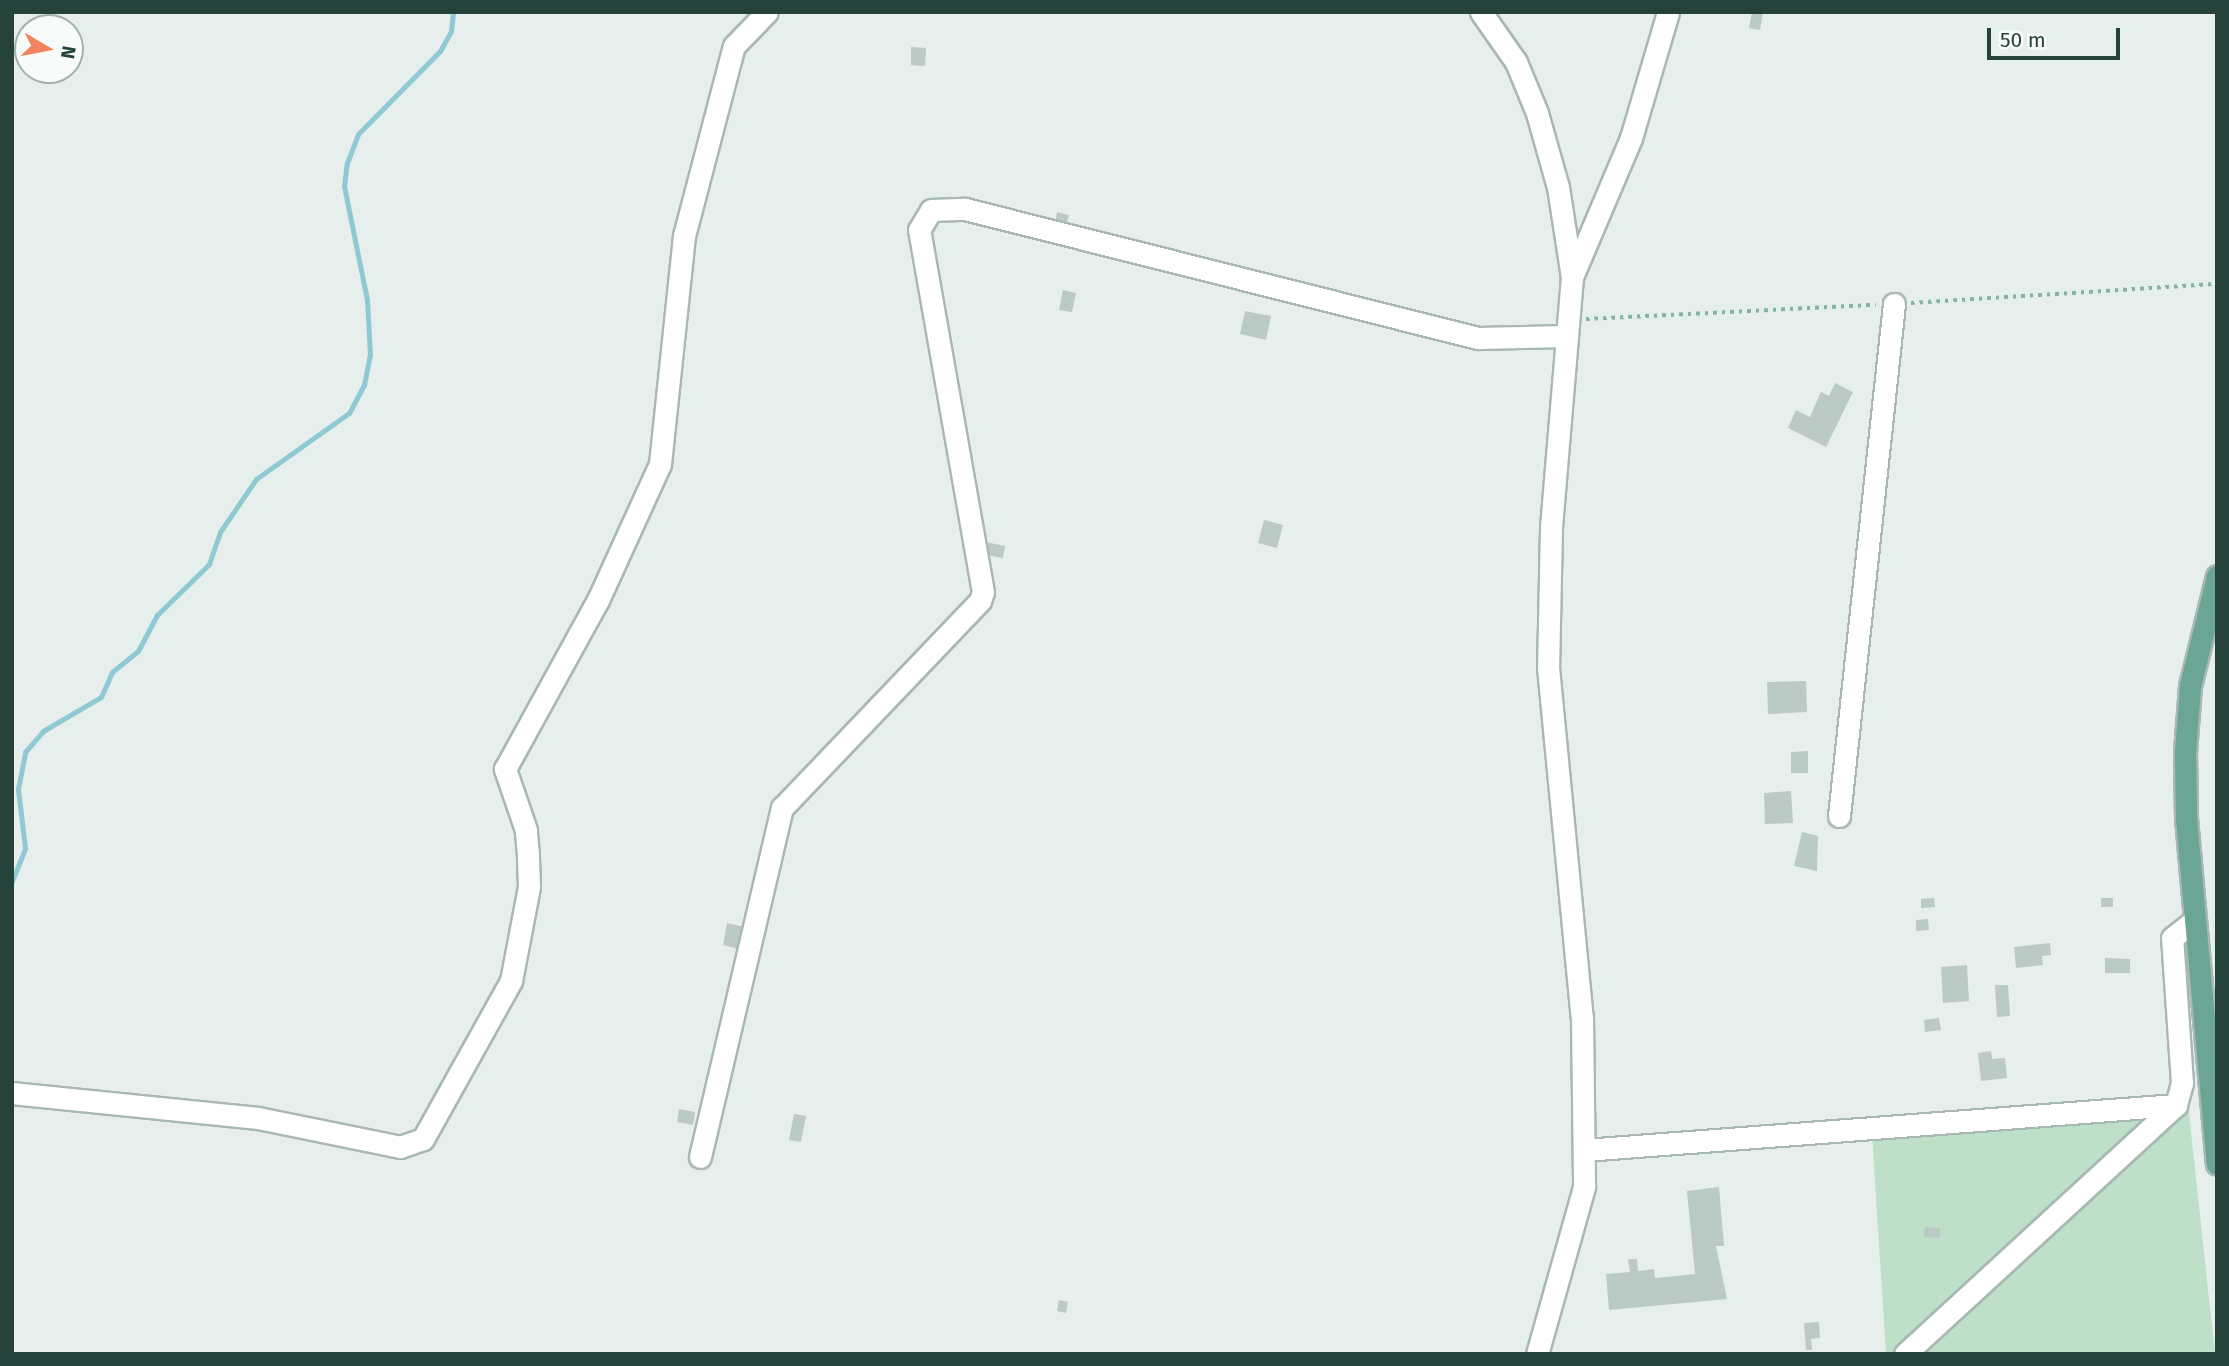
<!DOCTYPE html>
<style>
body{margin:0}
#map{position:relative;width:2229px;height:1366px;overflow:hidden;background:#e6efeb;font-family:"Fira Sans",sans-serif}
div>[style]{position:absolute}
.green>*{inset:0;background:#bfe0c8}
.stream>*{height:5px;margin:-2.5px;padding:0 2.5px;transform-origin:2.5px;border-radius:2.5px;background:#8ec9d4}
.building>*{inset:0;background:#bbcac4}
.path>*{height:3.5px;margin-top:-1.75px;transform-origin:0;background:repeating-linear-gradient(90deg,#86b3a5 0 3.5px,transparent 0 8.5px)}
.roads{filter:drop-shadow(2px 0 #a8b8b2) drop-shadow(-2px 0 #a8b8b2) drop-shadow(0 2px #a8b8b2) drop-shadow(0 -2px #a8b8b2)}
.minor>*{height:21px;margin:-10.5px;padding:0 10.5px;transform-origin:10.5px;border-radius:10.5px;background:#fff}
.major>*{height:21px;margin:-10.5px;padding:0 10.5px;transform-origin:10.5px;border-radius:10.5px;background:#6aa596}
span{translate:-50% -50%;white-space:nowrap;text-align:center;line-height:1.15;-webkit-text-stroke:7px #f7fbf9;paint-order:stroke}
.frame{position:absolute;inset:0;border:14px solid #24423a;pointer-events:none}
.north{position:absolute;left:14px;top:14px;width:70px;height:70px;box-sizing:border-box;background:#f7fbf9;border:2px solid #a3b1ad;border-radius:50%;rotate:100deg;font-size:19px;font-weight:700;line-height:28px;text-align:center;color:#24423a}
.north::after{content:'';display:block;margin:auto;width:24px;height:32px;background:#f4845f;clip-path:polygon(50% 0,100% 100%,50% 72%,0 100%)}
.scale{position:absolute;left:1987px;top:28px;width:133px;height:32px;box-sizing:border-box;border:4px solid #24423a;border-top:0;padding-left:9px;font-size:21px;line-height:24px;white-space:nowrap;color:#24423a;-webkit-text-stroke:5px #f7fbf9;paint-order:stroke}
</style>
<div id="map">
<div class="green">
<div style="clip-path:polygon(2188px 1104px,2215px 1354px,1912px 1354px,2167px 1124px)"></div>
<div style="clip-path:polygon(2158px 1111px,1897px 1354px,1886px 1354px,1872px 1134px)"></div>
</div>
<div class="stream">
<div style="left:12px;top:881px;width:35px;rotate:-68deg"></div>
<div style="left:25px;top:848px;width:59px;rotate:-96.8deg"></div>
<div style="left:18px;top:789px;width:38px;rotate:-79deg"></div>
<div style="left:25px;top:752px;width:28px;rotate:-49deg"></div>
<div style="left:43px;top:731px;width:67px;rotate:-30.4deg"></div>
<div style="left:101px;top:697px;width:27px;rotate:-66deg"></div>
<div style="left:112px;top:672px;width:33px;rotate:-39deg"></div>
<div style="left:138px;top:651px;width:41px;rotate:-62.2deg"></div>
<div style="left:157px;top:615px;width:73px;rotate:-44.4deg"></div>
<div style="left:209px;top:564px;width:34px;rotate:-71deg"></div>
<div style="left:220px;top:532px;width:64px;rotate:-55.8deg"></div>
<div style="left:256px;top:479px;width:114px;rotate:-35.4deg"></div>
<div style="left:349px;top:413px;width:32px;rotate:-62deg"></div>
<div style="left:364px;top:385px;width:31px;rotate:-79deg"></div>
<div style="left:370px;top:355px;width:55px;rotate:-93.1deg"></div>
<div style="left:367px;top:300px;width:116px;rotate:-101.4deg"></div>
<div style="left:344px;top:186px;width:23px;rotate:-83deg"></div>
<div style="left:347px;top:163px;width:31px;rotate:-69deg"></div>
<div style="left:358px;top:134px;width:117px;rotate:-45.3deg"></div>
<div style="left:440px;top:51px;width:23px;rotate:-61deg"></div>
<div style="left:451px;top:31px;width:19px;rotate:-84deg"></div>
</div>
<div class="building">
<div style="clip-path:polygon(1752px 12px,1763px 12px,1760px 30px,1749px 28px)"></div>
<div style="clip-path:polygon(911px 47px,926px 48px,925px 66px,911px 65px)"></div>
<div style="clip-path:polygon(1057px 212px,1069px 215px,1066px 226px,1055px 223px)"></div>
<div style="clip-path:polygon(1063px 290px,1076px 293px,1072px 312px,1059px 310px)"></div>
<div style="clip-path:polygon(1245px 311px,1271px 316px,1266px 340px,1240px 334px)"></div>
<div style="clip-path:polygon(1835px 383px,1853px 392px,1826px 447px,1788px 428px,1796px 410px,1810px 417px,1821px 392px,1829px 396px)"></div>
<div style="clip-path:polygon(1264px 520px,1283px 525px,1277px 548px,1258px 543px)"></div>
<div style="clip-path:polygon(985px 542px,1005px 546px,1003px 558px,982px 554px)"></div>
<div style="clip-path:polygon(1806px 681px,1807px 712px,1768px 714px,1767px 682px)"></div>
<div style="clip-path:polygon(1808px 751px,1808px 773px,1791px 773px,1791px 752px)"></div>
<div style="clip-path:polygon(1791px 791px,1793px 823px,1765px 824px,1764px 793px)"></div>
<div style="clip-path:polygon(1802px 832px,1818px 836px,1817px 871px,1794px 866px)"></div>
<div style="clip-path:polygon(1934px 898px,1935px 907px,1921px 908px,1921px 899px)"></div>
<div style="clip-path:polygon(2101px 898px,2113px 898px,2113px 907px,2101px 907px)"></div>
<div style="clip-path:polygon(1928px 919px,1929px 930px,1916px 931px,1916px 920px)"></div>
<div style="clip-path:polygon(727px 923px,748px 928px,742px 950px,723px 945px)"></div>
<div style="clip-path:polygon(2050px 943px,2051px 955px,2042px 956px,2043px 965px,2016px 968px,2014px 947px)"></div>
<div style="clip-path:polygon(2105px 958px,2130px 959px,2130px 973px,2105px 973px)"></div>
<div style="clip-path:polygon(1967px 965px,1969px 1001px,1943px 1003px,1941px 967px)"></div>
<div style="clip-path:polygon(1995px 985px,2008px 985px,2010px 1016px,1997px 1017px)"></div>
<div style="clip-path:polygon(1939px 1018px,1941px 1030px,1925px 1032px,1924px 1020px)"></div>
<div style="clip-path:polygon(1991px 1051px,1992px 1059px,2005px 1058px,2007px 1078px,1981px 1081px,1978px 1053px)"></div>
<div style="clip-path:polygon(679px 1109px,695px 1112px,693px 1125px,677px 1122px)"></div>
<div style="clip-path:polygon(794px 1114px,806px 1116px,801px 1142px,789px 1140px)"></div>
<div style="clip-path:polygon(1719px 1187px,1724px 1246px,1716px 1246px,1727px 1299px,1609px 1310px,1606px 1274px,1630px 1272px,1628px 1259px,1637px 1259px,1638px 1271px,1654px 1269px,1655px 1278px,1695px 1274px,1687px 1191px)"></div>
<div style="clip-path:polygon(1925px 1227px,1940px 1228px,1940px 1238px,1924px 1237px)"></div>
<div style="clip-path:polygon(1059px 1300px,1068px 1302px,1066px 1313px,1057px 1311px)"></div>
<div style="clip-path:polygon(1819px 1322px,1820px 1338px,1811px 1339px,1812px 1350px,1806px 1350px,1804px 1323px)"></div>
</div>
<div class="path">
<div style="left:1911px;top:303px;width:307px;rotate:-3.6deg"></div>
<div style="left:1586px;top:319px;width:290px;rotate:-2.8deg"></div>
</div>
<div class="roads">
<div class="minor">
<div style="left:1481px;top:12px;width:61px;rotate:55deg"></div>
<div style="left:1516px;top:62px;width:55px;rotate:67.6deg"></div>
<div style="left:1537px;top:113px;width:77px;rotate:74.2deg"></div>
<div style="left:1558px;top:187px;width:91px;rotate:81.2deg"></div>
<div style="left:1572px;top:277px;width:252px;rotate:94.8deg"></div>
<div style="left:1551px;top:528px;width:139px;rotate:91.2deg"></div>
<div style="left:1548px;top:667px;width:352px;rotate:84.5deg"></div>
<div style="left:1582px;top:1017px;width:170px;rotate:89.3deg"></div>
<div style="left:1584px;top:1187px;width:173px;rotate:105.7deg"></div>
<div style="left:1572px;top:277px;width:151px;rotate:-67deg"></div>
<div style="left:1631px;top:138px;width:131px;rotate:-73.6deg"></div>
<div style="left:1839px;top:816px;width:515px;rotate:-83.87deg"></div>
<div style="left:12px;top:1093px;width:247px;rotate:5.8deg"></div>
<div style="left:258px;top:1118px;width:145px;rotate:11.5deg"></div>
<div style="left:400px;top:1147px;width:24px;rotate:-19deg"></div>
<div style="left:423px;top:1139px;width:181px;rotate:-60.9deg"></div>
<div style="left:511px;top:981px;width:96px;rotate:-79.2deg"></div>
<div style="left:529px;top:887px;width:32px;rotate:-92deg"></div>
<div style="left:528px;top:855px;width:25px;rotate:-95deg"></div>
<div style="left:526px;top:830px;width:65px;rotate:-109deg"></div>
<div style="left:505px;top:769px;width:193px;rotate:-61.2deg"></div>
<div style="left:598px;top:600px;width:149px;rotate:-65.5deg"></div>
<div style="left:660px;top:464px;width:229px;rotate:-84deg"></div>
<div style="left:684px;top:236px;width:196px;rotate:-75.3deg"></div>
<div style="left:734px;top:46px;width:47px;rotate:-45.9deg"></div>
<div style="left:1584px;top:1150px;width:594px;rotate:-4.35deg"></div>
<div style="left:700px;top:1157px;width:359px;rotate:-76.8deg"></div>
<div style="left:782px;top:808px;width:286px;rotate:-46.3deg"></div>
<div style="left:980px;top:601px;width:9px;rotate:-72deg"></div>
<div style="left:983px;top:592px;width:368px;rotate:-100deg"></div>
<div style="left:919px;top:230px;width:23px;rotate:-59deg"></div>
<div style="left:931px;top:210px;width:34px;rotate:-2deg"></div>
<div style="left:965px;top:209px;width:529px;rotate:14.12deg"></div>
<div style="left:1478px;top:338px;width:89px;rotate:-1.3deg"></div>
<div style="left:1905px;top:1354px;width:368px;rotate:-42.6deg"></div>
<div style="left:2176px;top:1105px;width:23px;rotate:-75deg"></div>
<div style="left:2182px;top:1083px;width:145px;rotate:-93.9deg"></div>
<div style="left:2172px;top:938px;width:29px;rotate:-38deg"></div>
</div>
<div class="major">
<div style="left:2217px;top:576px;width:113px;rotate:103.8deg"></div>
<div style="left:2190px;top:686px;width:66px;rotate:94.3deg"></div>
<div style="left:2185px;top:752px;width:66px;rotate:89.1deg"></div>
<div style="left:2186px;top:818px;width:347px;rotate:84.9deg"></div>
</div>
</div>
<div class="frame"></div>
<div class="north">N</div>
<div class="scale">50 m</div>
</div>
